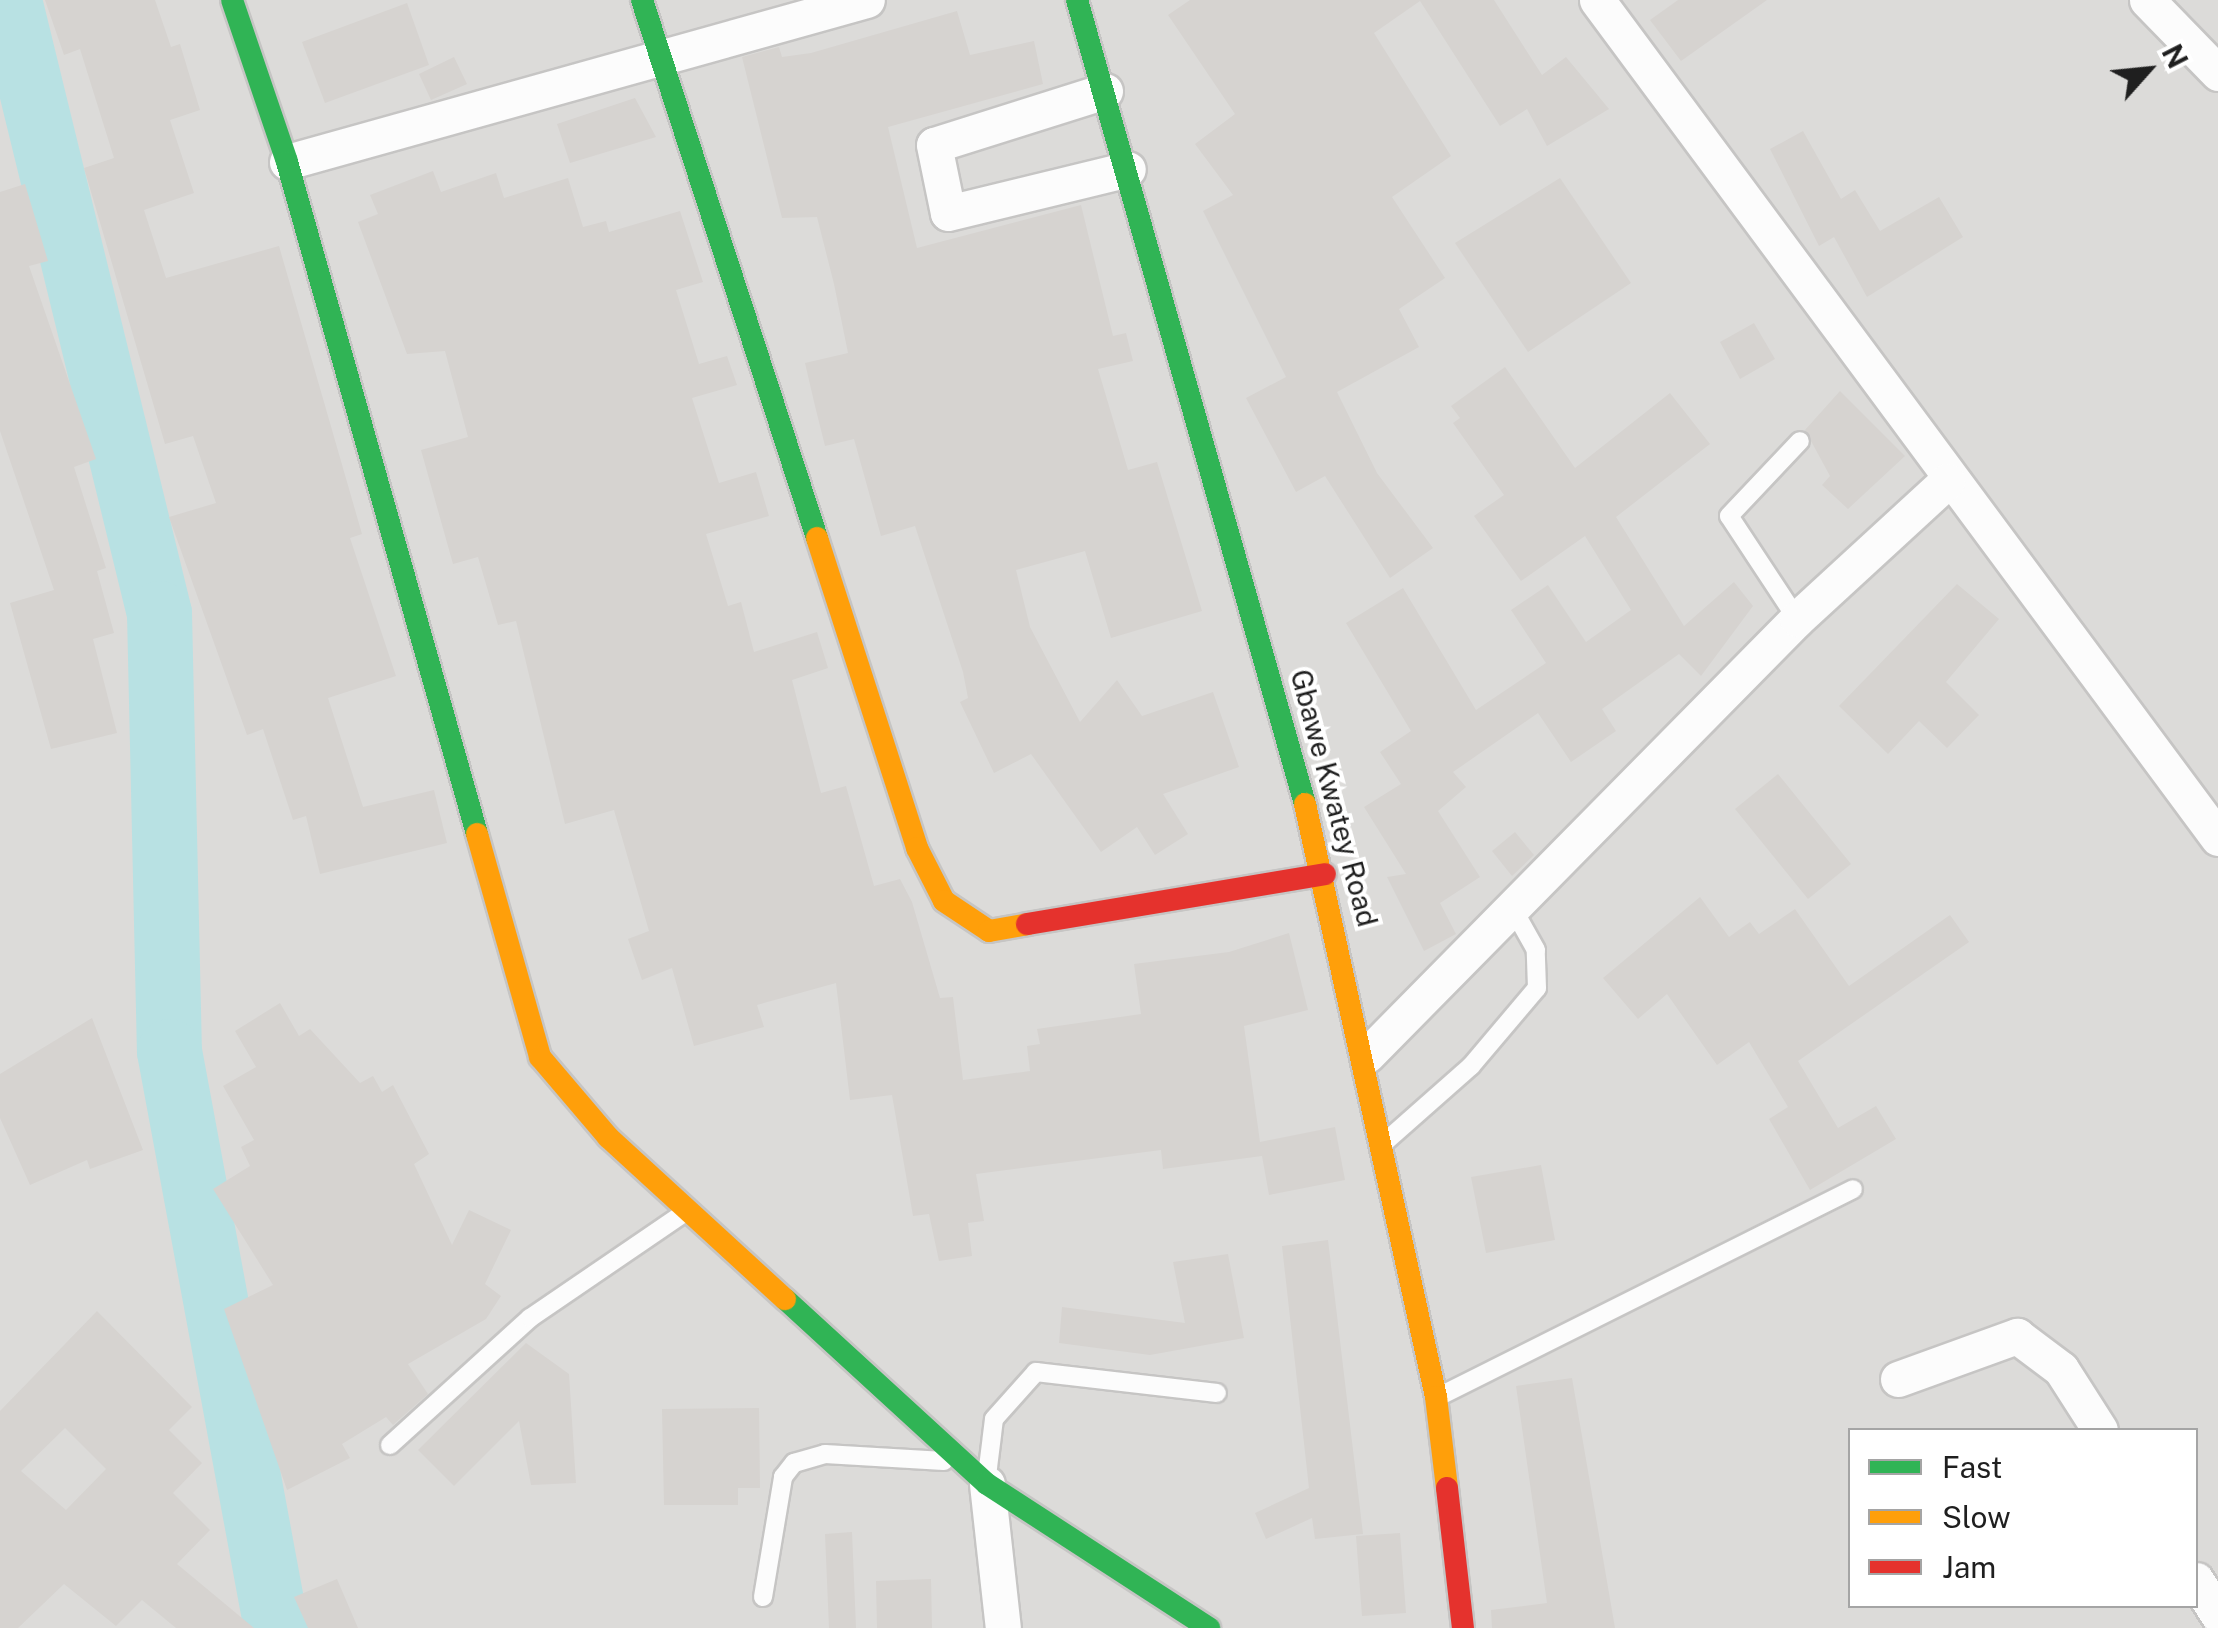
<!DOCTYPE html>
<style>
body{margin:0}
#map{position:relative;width:2218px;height:1628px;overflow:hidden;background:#edebe8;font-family:"Public Sans",sans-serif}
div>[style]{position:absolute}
.residential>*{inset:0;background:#dcdbd9}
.river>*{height:65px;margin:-32.5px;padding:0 32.5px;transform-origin:32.5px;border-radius:32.5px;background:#b8e1e3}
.building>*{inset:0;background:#d6d3d0}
.roads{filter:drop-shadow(2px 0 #c6c5c4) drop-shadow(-2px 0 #c6c5c4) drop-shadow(0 2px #c6c5c4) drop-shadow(0 -2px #c6c5c4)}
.lane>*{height:18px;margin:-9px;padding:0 9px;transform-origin:9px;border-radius:9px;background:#fcfcfc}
.street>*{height:35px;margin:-17.5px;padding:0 17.5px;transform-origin:17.5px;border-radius:17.5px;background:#fcfcfc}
.fast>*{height:22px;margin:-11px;padding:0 11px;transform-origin:11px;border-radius:11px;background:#30b455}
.slow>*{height:22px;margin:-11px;padding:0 11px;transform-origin:11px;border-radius:11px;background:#ff9f0a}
.jam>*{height:22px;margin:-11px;padding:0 11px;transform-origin:11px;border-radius:11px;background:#e5322d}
span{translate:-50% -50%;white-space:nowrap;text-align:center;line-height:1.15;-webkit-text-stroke:8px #fff;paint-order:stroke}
.street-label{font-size:28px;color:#1f1f1f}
.legend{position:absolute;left:1848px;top:1428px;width:350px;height:180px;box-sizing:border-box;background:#fff;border:2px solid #a5a5a5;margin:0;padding:12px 18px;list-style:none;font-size:30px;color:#1f1f1f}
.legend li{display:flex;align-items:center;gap:20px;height:50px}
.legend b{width:50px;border:2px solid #a5a5a5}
.north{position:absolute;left:2098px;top:20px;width:100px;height:100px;-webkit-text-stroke:8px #fff;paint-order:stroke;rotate:63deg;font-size:28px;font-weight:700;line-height:40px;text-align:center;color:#1f1f1f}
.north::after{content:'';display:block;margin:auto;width:35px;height:45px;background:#1f1f1f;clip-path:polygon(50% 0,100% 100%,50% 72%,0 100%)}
</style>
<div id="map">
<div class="residential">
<div style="clip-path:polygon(evenodd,0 0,2218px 0,2218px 1628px,0 1628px,0 0,1850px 1430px,2196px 1430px,2196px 1606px,1850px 1606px,1850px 1430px)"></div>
</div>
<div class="river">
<div style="left:9px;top:0;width:631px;rotate:76.25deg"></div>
<div style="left:159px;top:613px;width:438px;rotate:88.7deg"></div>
<div style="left:169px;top:1051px;width:587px;rotate:79.49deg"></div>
</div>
<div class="building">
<div style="clip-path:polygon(45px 0,155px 0,171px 47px,180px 44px,200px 110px,170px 120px,194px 193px,144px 210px,166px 278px,279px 246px,362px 534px,350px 538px,396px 676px,328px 698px,363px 807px,434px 790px,447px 843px,320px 874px,306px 816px,293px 820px,263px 729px,247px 735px,169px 517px,216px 503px,193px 436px,165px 444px,84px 168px,114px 158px,80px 49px,64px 55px)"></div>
<div style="clip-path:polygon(1190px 0,1494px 0,1542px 75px,1566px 57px,1609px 109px,1547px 146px,1527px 109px,1500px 126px,1420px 1px,1374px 33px,1451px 156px,1392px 197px,1445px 278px,1399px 309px,1419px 347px,1337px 392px,1377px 473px,1433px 548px,1390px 578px,1325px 476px,1296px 492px,1246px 398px,1286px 377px,1203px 211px,1233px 195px,1195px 144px,1235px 114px,1168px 15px)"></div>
<div style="clip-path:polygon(1678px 0,1767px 0,1681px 61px,1650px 20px)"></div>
<div style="clip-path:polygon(407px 3px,429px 65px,325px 103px,302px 42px)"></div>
<div style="clip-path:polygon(957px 11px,970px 55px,1034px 41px,1043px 84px,888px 127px,917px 248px,1081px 205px,1113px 336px,1126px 333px,1133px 361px,1098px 369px,1128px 470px,1157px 462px,1202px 611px,1111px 638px,1085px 551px,1016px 570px,1030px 627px,1080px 722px,1117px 680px,1142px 716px,1213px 692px,1239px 767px,1163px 794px,1188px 834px,1155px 855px,1137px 827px,1101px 852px,1031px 754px,994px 773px,960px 702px,968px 698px,963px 672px,915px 526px,881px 536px,854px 439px,825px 446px,815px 406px,805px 363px,848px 353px,834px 284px,817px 217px,782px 218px,742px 57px,779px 47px,782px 57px,811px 53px)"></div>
<div style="clip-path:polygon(454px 57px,467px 84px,431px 100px,419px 74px)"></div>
<div style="clip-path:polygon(635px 98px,656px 137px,570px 163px,557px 124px)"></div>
<div style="clip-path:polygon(1803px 131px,1841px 199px,1855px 190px,1880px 231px,1939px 197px,1963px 237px,1867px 297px,1834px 237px,1819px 246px,1770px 149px)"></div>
<div style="clip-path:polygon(433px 171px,441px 192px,496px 173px,504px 198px,568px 178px,583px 227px,606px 221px,609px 232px,680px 211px,703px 282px,676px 290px,699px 364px,727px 356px,737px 385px,692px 398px,719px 483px,756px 472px,769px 516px,706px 534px,728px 606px,741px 602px,754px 652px,817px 632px,828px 668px,792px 680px,821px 793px,846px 786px,874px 886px,900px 879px,912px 902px,940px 998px,953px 997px,963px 1080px,1030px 1071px,1027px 1046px,1040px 1044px,1037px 1029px,1141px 1014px,1134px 964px,1229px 952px,1289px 933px,1308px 1010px,1244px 1026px,1260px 1142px,1335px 1127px,1345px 1180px,1269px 1195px,1262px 1156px,1163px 1169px,1161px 1150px,976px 1174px,984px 1221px,968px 1223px,972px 1256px,939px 1261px,929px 1214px,913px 1216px,892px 1095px,850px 1100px,836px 983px,757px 1005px,764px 1027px,694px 1046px,672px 968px,642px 980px,628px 939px,649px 931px,614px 810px,565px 824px,516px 621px,498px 625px,478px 557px,453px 564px,421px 450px,468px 437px,445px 351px,407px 354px,358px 222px,378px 214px,370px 195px)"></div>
<div style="clip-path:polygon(1560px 178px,1631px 283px,1528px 352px,1455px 243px)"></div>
<div style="clip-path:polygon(25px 184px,48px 261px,29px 266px,96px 459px,74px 467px,106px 568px,97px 571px,114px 633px,93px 639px,117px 733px,51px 749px,10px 603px,54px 590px,0 431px,0 192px)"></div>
<div style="clip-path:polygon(1754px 323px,1775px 359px,1740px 379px,1720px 342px)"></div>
<div style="clip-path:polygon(1505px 367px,1575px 468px,1670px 393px,1710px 444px,1616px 517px,1684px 626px,1734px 582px,1753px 606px,1701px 676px,1679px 654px,1602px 709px,1616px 731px,1571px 762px,1538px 713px,1453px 772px,1466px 787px,1438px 811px,1480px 877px,1440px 903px,1456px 934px,1424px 951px,1387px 877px,1406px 874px,1364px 807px,1401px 784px,1380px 752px,1411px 731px,1346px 623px,1403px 588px,1476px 710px,1546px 663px,1511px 610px,1548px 585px,1586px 642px,1631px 610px,1585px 536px,1521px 581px,1474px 516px,1504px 495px,1453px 423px,1460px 418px,1451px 406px)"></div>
<div style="clip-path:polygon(1840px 391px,1905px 456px,1848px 509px,1822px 485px,1830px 476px,1805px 430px)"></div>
<div style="clip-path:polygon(1957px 584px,1999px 619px,1946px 682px,1979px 715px,1947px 748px,1919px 721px,1888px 754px,1839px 706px)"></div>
<div style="clip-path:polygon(1778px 774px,1851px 864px,1808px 899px,1735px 809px)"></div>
<div style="clip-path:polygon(1515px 832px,1534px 855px,1512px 876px,1492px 851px)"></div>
<div style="clip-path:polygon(1700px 897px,1729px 937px,1750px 922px,1759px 934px,1795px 909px,1849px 986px,1950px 915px,1969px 942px,1798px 1061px,1838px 1128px,1876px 1106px,1896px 1139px,1810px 1190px,1769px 1119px,1788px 1107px,1749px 1042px,1717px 1065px,1667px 994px,1638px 1019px,1603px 978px)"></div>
<div style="clip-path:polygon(280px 1003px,299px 1036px,310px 1029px,360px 1083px,373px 1076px,382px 1092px,393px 1085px,429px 1154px,414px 1164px,452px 1245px,469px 1210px,511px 1230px,485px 1284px,501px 1296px,486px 1319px,408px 1364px,428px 1394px,393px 1425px,386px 1417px,342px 1444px,350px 1458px,287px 1490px,224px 1309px,273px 1285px,213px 1189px,250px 1166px,241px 1147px,254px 1140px,223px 1086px,256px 1067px,235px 1031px)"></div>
<div style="clip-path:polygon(92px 1018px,143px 1150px,90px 1169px,87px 1160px,30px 1185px,0 1118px,0 1074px)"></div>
<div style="clip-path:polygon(1541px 1165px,1555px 1240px,1486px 1253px,1471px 1177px)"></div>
<div style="clip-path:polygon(1328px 1240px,1363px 1534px,1315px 1539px,1312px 1518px,1266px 1539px,1255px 1513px,1309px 1488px,1282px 1246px)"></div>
<div style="clip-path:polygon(1228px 1254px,1244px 1338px,1150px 1355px,1059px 1343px,1062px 1307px,1185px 1323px,1173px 1262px)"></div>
<div style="clip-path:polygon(evenodd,97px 1311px,192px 1407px,169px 1430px,202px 1463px,173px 1493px,210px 1530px,177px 1564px,254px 1628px,176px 1628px,142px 1600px,116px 1626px,64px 1584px,18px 1628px,0 1628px,0 1411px,97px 1311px,65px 1428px,106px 1469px,66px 1510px,21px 1471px,65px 1428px)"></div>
<div style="clip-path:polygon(526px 1343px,569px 1374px,576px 1483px,531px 1485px,519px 1421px,454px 1486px,418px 1450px)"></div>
<div style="clip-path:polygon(1572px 1378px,1615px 1628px,1492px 1628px,1491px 1610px,1547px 1603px,1516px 1386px)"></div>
<div style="clip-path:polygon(759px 1408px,760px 1488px,738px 1488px,738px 1505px,664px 1505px,662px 1409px)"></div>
<div style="clip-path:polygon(852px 1532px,856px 1628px,829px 1628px,825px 1534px)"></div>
<div style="clip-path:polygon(1400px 1533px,1406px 1613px,1362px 1616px,1356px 1536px)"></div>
<div style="clip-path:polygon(337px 1579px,358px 1628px,308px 1628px,294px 1597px)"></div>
<div style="clip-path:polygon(931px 1579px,932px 1628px,877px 1628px,876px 1581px)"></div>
</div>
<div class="roads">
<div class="lane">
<div style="left:1797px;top:619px;width:123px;rotate:-123.4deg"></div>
<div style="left:1729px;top:516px;width:103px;rotate:-46.6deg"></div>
<div style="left:1386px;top:1141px;width:113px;rotate:-41.4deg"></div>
<div style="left:1471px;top:1066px;width:102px;rotate:-49.8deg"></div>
<div style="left:1537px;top:988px;width:38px;rotate:-92deg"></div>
<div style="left:1536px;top:950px;width:47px;rotate:-119.3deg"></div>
<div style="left:1438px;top:1397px;width:464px;rotate:-26.6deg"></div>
<div style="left:390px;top:1445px;width:189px;rotate:-42.2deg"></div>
<div style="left:530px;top:1318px;width:190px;rotate:-34.3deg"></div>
<div style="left:987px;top:1476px;width:57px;rotate:-83deg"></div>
<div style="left:994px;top:1419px;width:63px;rotate:-48.2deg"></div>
<div style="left:1036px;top:1372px;width:182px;rotate:6.6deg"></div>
<div style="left:763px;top:1597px;width:122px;rotate:-80.5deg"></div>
<div style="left:783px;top:1477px;width:18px;rotate:-52deg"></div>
<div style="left:794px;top:1463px;width:32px;rotate:-16deg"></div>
<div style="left:825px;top:1454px;width:119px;rotate:3.4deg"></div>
</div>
<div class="street">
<div style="left:1597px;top:0;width:1043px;rotate:53.46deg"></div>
<div style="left:2147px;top:0;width:102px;rotate:45.8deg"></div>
<div style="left:1105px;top:91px;width:179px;rotate:162.5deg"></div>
<div style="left:934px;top:145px;width:69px;rotate:78.4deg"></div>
<div style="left:948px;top:213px;width:185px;rotate:-13.7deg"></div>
<div style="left:287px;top:162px;width:602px;rotate:-15.61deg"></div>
<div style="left:1367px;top:1055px;width:612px;rotate:-45.4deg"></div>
<div style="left:1797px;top:619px;width:204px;rotate:-42.6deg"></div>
<div style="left:1898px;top:1379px;width:127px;rotate:-19.9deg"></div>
<div style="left:2017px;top:1336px;width:55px;rotate:36.9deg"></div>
<div style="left:2061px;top:1369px;width:72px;rotate:57.4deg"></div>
<div style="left:987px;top:1484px;width:145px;rotate:83.7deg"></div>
<div style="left:2196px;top:1580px;width:41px;rotate:57.8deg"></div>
</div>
<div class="fast">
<div style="left:232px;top:0;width:171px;rotate:71.2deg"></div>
<div style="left:287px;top:162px;width:698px;rotate:74.21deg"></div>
<div style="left:642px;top:0;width:566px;rotate:71.98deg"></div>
<div style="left:1077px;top:0;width:836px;rotate:74.17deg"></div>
<div style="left:785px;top:1299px;width:274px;rotate:42.5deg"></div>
<div style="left:987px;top:1484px;width:265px;rotate:33deg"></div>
</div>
<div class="slow">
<div style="left:817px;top:538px;width:326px;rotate:72.1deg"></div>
<div style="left:917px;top:848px;width:59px;rotate:63deg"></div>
<div style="left:944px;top:901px;width:54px;rotate:33.7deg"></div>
<div style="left:989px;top:931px;width:39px;rotate:-10deg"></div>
<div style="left:1305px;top:804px;width:607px;rotate:77.54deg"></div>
<div style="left:1436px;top:1397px;width:92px;rotate:83.1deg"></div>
<div style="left:477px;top:834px;width:232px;rotate:74.2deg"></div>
<div style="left:540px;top:1057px;width:105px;rotate:49.6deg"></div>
<div style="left:608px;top:1137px;width:240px;rotate:42.5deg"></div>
</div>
<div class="jam">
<div style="left:1027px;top:924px;width:302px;rotate:-9.5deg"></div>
<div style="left:1447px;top:1488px;width:141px;rotate:83.5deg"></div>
</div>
</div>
<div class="street-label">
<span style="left:1334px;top:798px;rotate:75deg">Gbawe Kwatey Road</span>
</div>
<ul class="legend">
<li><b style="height:12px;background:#30b455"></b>Fast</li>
<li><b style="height:12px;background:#ff9f0a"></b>Slow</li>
<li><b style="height:12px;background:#e5322d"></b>Jam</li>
</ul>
<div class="north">N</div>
</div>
